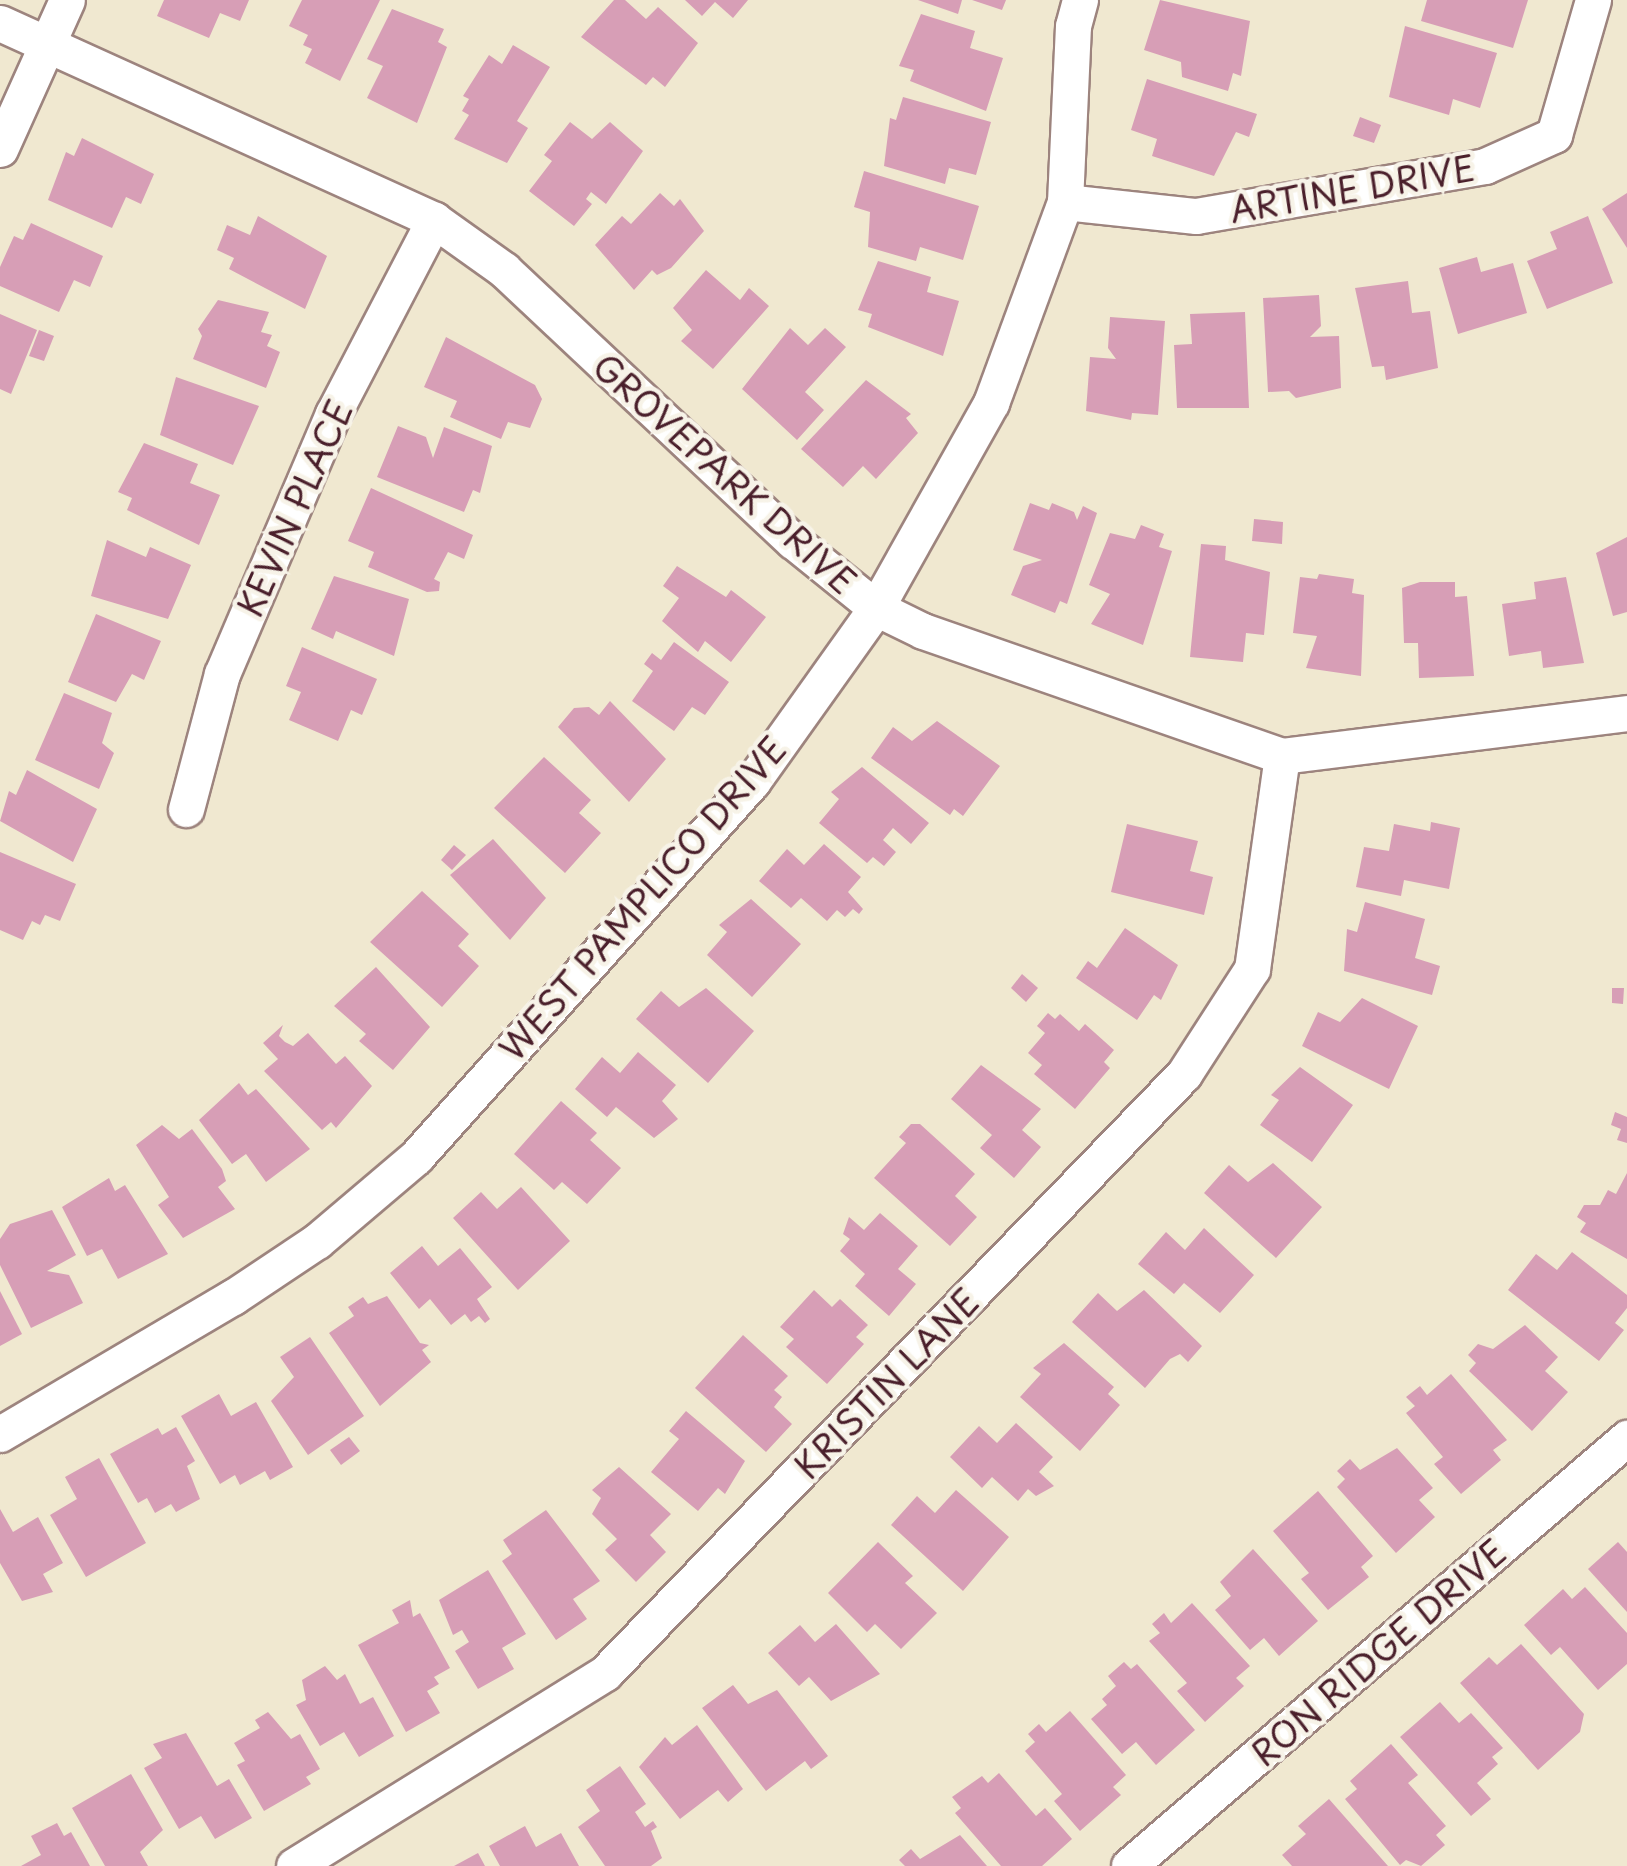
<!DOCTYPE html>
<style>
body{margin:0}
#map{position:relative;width:1627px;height:1866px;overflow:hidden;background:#f0e8d0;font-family:"Playpen Sans",sans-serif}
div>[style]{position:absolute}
.building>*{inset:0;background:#d79eb6}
.roads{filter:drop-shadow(2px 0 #9d847e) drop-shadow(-2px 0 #9d847e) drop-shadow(0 2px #9d847e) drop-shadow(0 -2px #9d847e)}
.minor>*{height:35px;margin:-17.5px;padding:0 17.5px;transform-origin:17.5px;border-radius:17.5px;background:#fff}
span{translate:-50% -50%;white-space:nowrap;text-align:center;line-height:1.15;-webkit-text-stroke:9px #f7f3e8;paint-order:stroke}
.street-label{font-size:35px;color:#4a1f2b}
</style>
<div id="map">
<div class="building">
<div style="clip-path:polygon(164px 0,249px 0,240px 21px,220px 13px,209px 38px,157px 16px)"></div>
<div style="clip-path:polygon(302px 0,380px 0,340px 81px,305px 63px,312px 49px,303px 45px,308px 35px,289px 26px)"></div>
<div style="clip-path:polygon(614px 0,625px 0,646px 19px,658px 7px,698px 43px,665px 87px,653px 77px,646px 85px,581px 37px)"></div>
<div style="clip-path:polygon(685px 0,748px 0,733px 18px,715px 2px,702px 16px)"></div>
<div style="clip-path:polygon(918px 0,962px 0,958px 14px)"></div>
<div style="clip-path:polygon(972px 0,1006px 0,1002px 10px)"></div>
<div style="clip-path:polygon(1160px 0,1250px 21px,1241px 76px,1233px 73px,1228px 91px,1182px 77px,1181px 62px,1144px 50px)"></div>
<div style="clip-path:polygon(1427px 0,1528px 0,1513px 48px,1421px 21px)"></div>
<div style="clip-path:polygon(392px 9px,444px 29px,438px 42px,447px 47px,417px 123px,367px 98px,383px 66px,367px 59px)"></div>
<div style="clip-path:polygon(921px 14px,975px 31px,970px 48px,1003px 58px,986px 111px,910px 81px,914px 70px,899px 66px)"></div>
<div style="clip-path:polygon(1405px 26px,1497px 53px,1480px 108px,1453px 99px,1449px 115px,1389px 97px)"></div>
<div style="clip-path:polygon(513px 45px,550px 67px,517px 121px,528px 128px,507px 163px,454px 139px,469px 115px,462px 111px,469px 99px,463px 96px,489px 55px,502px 64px)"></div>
<div style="clip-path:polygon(1147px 79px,1257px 114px,1249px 137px,1236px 132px,1214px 176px,1152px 156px,1157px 139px,1131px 130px)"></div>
<div style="clip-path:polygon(903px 97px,991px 122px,976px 175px,949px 168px,945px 184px,884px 166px,890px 118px,896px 120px)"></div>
<div style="clip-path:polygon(1360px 117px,1381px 125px,1374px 143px,1353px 136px)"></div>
<div style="clip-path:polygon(570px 122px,592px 139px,610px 122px,643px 151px,606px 204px,591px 192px,586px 199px,592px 204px,574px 226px,529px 191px,552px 161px,544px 155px)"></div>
<div style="clip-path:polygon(82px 138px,154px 174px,141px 204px,126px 197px,112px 228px,48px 200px,66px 152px,74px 156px)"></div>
<div style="clip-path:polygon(864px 171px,979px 206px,963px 260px,920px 247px,916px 261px,868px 247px,870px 212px,854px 207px)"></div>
<div style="clip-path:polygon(660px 193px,674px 206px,680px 199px,704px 231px,671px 268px,657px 275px,652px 270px,634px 290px,595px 245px,622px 216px,631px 224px)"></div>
<div style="clip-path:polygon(1627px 193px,1627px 248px,1602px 209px)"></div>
<div style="clip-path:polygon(258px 216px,327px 256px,305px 309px,229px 269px,234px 258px,217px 250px,227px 225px,250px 235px)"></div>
<div style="clip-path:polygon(1588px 216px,1613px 283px,1547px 309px,1527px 261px,1557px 249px,1550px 232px)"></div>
<div style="clip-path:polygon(31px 223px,103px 256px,90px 287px,74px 280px,59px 312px,0 286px,0 267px,14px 236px,23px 240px)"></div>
<div style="clip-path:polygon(1477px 257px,1481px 272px,1513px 263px,1527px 313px,1458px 334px,1439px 268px)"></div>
<div style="clip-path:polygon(878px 261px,931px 277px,927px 292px,959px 301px,943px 356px,868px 327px,872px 314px,858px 310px)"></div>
<div style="clip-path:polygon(706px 270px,740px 300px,749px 288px,769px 306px,713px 369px,681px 341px,692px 330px,673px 308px)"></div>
<div style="clip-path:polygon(1408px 281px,1412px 313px,1430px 311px,1438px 368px,1386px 380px,1384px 366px,1372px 367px,1355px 288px)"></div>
<div style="clip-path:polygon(1319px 295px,1321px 326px,1310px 337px,1339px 336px,1341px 388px,1296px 398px,1289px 391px,1268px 392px,1263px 298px)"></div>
<div style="clip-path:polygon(218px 300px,269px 312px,261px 332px,272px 335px,267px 346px,280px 352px,266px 388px,193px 359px,202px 336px,198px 329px)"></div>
<div style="clip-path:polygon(1245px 312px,1249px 408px,1177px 408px,1174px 345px,1192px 344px,1190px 314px)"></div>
<div style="clip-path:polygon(0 314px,37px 330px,11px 394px,0 389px)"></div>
<div style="clip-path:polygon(1110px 317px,1165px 321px,1158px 415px,1132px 413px,1131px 420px,1086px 411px,1090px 357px,1116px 359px,1108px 348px)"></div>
<div style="clip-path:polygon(790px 328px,808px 345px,825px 328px,846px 347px,805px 392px,824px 410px,797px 440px,742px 389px)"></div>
<div style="clip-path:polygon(39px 330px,54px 336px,44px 361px,29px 356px)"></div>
<div style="clip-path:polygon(446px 337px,535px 385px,542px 399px,530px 428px,508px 422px,501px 439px,450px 417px,457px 401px,424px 387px)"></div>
<div style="clip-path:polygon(176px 377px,259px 406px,233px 465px,160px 435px)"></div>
<div style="clip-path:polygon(866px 380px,911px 414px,906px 418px,918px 433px,876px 479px,863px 466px,843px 487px,801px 449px)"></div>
<div style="clip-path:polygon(398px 426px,426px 437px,433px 458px,444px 427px,492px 446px,480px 493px,473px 490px,464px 512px,377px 477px)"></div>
<div style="clip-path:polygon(144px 443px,198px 464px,190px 483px,220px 495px,199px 545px,127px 510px,132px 498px,118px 492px)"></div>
<div style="clip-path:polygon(371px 488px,473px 535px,464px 559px,448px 552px,434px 579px,440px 582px,439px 591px,427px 592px,368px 567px,374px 552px,348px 541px)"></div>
<div style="clip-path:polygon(1030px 503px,1049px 510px,1052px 503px,1074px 512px,1077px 520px,1083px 506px,1097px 513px,1067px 604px,1060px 601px,1055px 613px,1011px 595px,1023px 566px,1042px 560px,1013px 550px)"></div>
<div style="clip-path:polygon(1254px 519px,1283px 522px,1282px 544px,1252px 541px)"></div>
<div style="clip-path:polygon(1141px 525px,1164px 534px,1159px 547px,1172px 551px,1143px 645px,1091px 624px,1110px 594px,1089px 585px,1110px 533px,1135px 539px)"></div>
<div style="clip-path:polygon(1627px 537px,1627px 612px,1613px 616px,1596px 553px)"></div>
<div style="clip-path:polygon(107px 540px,146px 557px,150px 547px,191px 565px,168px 619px,91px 596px)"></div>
<div style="clip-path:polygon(1201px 544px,1226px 546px,1225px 560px,1270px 572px,1264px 635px,1246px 633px,1243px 662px,1190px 657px)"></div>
<div style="clip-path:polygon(677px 566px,726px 597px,731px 590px,766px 617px,731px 662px,705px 641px,698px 652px,662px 621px,679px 598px,663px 586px)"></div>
<div style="clip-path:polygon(1319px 574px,1354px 579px,1352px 593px,1364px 595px,1361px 676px,1306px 668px,1317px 636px,1293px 633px,1300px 577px,1317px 579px)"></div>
<div style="clip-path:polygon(334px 576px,409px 599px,394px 656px,336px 631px,333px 639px,311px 629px)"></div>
<div style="clip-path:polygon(1566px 577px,1584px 663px,1543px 668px,1541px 651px,1509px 656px,1502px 604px,1536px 599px,1534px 582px)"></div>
<div style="clip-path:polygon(1420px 582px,1455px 582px,1455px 597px,1467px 596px,1474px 676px,1419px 678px,1418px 643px,1404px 643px,1402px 588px)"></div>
<div style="clip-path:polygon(96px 614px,161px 641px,144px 680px,132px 674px,116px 702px,68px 682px)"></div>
<div style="clip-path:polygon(674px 642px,729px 682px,705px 715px,692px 707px,674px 731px,632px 701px,653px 671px,644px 664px,652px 653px,661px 660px)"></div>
<div style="clip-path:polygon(302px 647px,377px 679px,362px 715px,351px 710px,338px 741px,289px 720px,301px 692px,286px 686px)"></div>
<div style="clip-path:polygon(64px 693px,112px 713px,102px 743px,114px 753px,99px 789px,35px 760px)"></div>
<div style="clip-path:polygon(610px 701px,666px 759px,629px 802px,558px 727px,574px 708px,589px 707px,599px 715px)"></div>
<div style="clip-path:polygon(937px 721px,1000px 766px,963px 816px,954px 809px,950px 815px,871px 758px,893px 727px,912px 741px)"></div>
<div style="clip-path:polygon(544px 757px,591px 800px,579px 813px,601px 833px,565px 873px,494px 808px)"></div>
<div style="clip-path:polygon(862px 767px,929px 823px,911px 844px,893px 828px,883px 840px,896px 852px,884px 866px,873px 857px,867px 863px,819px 823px,839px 799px,831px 792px)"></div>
<div style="clip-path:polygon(27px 770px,97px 809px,73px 862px,0 821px,9px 791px,16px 795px)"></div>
<div style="clip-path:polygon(1431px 822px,1460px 828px,1449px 889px,1404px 880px,1401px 896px,1356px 887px,1364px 847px,1389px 851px,1394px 824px,1430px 831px)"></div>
<div style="clip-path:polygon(1127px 824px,1198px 841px,1190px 871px,1213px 877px,1204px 915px,1111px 892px)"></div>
<div style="clip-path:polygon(493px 839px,546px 898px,510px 940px,450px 875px)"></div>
<div style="clip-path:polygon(824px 844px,861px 877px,848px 892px,863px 909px,859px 914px,853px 909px,845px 917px,837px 910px,827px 921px,801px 898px,791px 908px,759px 881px,787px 849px,804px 865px)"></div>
<div style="clip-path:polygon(454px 845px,466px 855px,452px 870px,441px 860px)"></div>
<div style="clip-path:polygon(0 852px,76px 884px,60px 921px,45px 915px,40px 925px,32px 921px,23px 940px,0 930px)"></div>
<div style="clip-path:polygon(422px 891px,469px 934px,458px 946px,479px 966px,442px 1007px,370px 942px)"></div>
<div style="clip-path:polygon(751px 899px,801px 944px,752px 997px,707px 955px,727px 932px,719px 925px)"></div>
<div style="clip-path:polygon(1365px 902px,1425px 919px,1415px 958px,1440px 966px,1432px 995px,1344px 971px,1347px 929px,1357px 932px)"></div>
<div style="clip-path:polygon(1125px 928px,1178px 965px,1161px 1000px,1154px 995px,1137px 1020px,1076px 978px,1088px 961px,1097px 968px)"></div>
<div style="clip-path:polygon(376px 967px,430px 1027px,393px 1070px,359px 1041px,366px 1034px,334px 1006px)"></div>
<div style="clip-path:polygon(1022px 974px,1038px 988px,1026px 1002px,1011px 988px)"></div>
<div style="clip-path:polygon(706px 988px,754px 1031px,708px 1083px,636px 1019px,661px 991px,679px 1007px)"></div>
<div style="clip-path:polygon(1612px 988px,1624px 988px,1623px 1004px,1612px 1003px)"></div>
<div style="clip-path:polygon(1362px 998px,1418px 1026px,1389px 1089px,1302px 1046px,1318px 1012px,1340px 1022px)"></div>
<div style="clip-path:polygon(1048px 1013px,1055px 1019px,1060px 1014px,1079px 1031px,1085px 1024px,1114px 1050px,1104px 1062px,1110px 1068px,1075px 1109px,1034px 1074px,1042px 1065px,1028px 1053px,1045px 1033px,1037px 1026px)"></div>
<div style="clip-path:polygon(283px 1025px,279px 1036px,285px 1042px,293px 1046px,308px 1033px,336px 1064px,345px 1056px,372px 1086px,336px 1128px,331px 1122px,322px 1130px,264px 1071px,278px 1059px,263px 1043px)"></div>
<div style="clip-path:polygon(638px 1052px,676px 1085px,662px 1101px,678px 1119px,654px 1138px,616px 1107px,607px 1117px,575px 1089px,602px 1057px,620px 1073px)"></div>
<div style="clip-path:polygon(981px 1065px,1041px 1109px,1022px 1130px,1041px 1147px,1014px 1178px,980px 1148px,992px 1135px,951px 1099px)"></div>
<div style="clip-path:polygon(1300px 1067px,1353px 1105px,1312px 1162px,1260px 1125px,1279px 1100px,1271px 1095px)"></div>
<div style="clip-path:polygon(239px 1083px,248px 1095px,256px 1089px,310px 1149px,266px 1182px,246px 1154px,232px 1164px,199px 1120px)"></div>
<div style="clip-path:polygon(561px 1101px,597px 1133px,590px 1140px,621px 1168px,587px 1204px,562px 1182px,554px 1190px,514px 1154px)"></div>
<div style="clip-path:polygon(1615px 1112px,1627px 1117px,1627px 1143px,1617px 1140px,1621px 1129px,1611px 1125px)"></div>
<div style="clip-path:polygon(911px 1124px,920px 1124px,975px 1174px,955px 1196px,977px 1217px,950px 1246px,874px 1178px,906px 1143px,899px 1137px)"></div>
<div style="clip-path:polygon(162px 1125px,179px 1139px,192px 1129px,222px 1169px,226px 1181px,218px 1187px,235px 1209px,183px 1238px,158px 1205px,169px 1197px,136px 1145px)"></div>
<div style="clip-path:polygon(1273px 1163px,1322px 1207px,1276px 1258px,1204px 1193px,1229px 1165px,1248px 1182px)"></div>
<div style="clip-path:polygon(1627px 1173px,1627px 1259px,1580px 1232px,1586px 1223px,1577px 1217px,1584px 1205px,1600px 1205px,1608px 1190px,1616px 1194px)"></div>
<div style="clip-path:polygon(109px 1178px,115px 1191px,125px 1185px,168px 1254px,118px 1279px,102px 1249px,87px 1256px,62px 1207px)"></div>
<div style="clip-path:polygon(521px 1187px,570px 1241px,518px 1290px,453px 1218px,481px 1192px,497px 1209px)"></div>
<div style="clip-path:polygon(52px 1210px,76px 1255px,47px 1271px,69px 1275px,83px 1303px,31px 1328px,0 1265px,0 1239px,10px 1224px)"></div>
<div style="clip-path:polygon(880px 1213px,918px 1246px,898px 1269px,916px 1284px,889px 1316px,855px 1286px,865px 1274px,840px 1251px,850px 1239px,843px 1234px,849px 1217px,864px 1230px)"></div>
<div style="clip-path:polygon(1204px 1228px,1254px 1275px,1220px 1313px,1184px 1283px,1174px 1294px,1138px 1264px,1166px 1232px,1185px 1250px)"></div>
<div style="clip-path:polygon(422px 1246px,438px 1266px,460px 1248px,492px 1287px,477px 1299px,490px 1319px,485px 1323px,479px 1316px,471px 1322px,465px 1314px,451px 1325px,430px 1299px,419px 1309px,390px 1273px)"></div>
<div style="clip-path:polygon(1572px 1252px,1627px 1295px,1627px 1308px,1615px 1323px,1624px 1330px,1599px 1361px,1508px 1290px,1536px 1254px,1557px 1270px)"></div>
<div style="clip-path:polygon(814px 1290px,832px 1307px,840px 1299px,868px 1325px,856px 1337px,864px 1344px,827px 1384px,786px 1347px,794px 1339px,780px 1327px)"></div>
<div style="clip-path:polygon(1144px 1290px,1202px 1346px,1188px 1362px,1180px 1354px,1170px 1359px,1145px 1388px,1072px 1322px,1098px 1293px,1117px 1311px)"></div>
<div style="clip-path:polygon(0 1291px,22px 1334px,0 1346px)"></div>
<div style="clip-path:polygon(387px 1296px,420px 1343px,429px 1345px,422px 1350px,431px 1362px,380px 1406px,329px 1333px,354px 1316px,348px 1307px,363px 1297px,368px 1304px)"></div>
<div style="clip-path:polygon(1525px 1325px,1558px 1357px,1545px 1371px,1568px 1392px,1532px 1431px,1469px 1371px,1476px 1363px,1468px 1355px,1478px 1344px,1493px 1349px)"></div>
<div style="clip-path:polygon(743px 1335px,788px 1376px,774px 1390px,782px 1397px,774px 1407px,792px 1424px,766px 1452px,695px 1388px)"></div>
<div style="clip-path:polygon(310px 1337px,364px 1416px,308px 1455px,271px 1401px,294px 1377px,280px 1357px)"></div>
<div style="clip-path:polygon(1064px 1343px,1114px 1387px,1108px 1394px,1120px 1405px,1080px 1451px,1020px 1397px,1041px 1374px,1033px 1368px)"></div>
<div style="clip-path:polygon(1451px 1374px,1507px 1440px,1493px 1450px,1501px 1460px,1461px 1494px,1434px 1464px,1443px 1457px,1406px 1413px,1415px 1406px,1406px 1397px,1420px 1386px,1427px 1395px)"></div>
<div style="clip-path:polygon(219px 1394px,231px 1416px,256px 1402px,293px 1467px,270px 1480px,265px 1471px,240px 1485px,235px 1475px,220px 1484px,181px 1416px)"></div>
<div style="clip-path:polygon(686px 1411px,745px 1461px,725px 1494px,718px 1488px,698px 1511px,651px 1472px,679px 1439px,669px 1431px)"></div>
<div style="clip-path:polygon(1016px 1423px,1053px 1457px,1039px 1472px,1054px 1486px,1036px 1496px,1028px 1489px,1018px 1501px,992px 1477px,982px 1488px,950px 1457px,979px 1426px,997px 1443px)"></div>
<div style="clip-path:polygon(176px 1427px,195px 1461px,187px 1466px,200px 1499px,176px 1512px,171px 1504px,155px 1513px,147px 1498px,138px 1503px,110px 1454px,158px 1428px,162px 1435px)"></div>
<div style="clip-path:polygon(349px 1437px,360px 1451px,341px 1465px,330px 1450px)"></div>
<div style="clip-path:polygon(1397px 1448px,1433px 1488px,1419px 1500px,1435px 1517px,1396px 1553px,1337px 1487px,1345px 1479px,1337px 1471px,1350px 1459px,1360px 1470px)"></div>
<div style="clip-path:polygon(99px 1458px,146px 1543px,86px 1577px,50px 1515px,77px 1499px,65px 1477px)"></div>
<div style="clip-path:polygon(619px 1467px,671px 1514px,650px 1535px,666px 1552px,636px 1582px,605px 1550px,617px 1539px,592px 1514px,601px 1498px,592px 1490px)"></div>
<div style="clip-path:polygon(956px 1490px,1009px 1537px,963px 1591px,891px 1525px,917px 1496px,935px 1513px)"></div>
<div style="clip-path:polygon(1318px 1491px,1373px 1556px,1361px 1567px,1369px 1577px,1328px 1610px,1301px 1579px,1309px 1573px,1273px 1531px)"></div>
<div style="clip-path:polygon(0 1509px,13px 1532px,38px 1517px,63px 1563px,43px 1574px,53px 1592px,22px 1601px,0 1563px)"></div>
<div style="clip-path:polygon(546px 1510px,600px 1581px,573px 1599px,587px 1619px,556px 1640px,502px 1561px,512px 1554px,503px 1540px)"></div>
<div style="clip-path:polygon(878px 1542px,913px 1576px,905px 1583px,937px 1613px,901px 1649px,875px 1624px,867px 1632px,828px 1593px)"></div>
<div style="clip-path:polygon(1618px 1542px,1627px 1552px,1627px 1612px,1588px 1569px)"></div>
<div style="clip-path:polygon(1253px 1549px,1318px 1621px,1279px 1656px,1264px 1638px,1250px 1650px,1215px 1610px,1231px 1596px,1220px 1582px)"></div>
<div style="clip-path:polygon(488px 1570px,526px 1634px,502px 1648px,514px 1669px,478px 1689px,455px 1651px,469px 1642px,462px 1630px,453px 1635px,439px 1600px)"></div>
<div style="clip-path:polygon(1585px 1587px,1627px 1633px,1627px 1664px,1598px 1690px,1560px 1647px,1551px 1655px,1524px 1625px,1563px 1589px,1572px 1599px)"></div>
<div style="clip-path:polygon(410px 1600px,413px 1617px,420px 1613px,450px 1668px,434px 1677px,439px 1684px,427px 1691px,440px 1713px,406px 1732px,358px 1645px,399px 1623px,392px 1610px)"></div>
<div style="clip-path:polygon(1192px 1603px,1250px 1666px,1236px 1678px,1244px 1686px,1205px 1722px,1177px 1691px,1187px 1683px,1149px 1641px,1160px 1633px,1152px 1624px,1164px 1613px,1171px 1623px)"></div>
<div style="clip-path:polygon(836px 1624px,880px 1674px,831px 1701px,809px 1677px,799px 1686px,768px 1653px,800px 1625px,815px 1642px)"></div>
<div style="clip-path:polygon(1521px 1644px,1584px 1714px,1580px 1732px,1538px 1770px,1460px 1683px,1489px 1657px,1497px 1665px)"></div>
<div style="clip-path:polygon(1124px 1662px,1131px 1669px,1137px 1664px,1195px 1730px,1156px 1765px,1136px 1742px,1122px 1754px,1091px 1719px,1107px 1705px,1102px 1699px,1116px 1686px,1108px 1676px)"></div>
<div style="clip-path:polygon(325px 1666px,337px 1680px,345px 1674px,360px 1704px,373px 1697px,394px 1736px,359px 1757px,344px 1732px,320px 1746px,296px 1705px,306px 1700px,302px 1680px)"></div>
<div style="clip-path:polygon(733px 1685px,748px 1704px,777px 1690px,828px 1756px,811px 1769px,805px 1761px,766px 1791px,702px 1708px)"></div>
<div style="clip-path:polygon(1440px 1702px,1459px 1723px,1471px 1713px,1503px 1748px,1492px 1757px,1498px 1764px,1477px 1783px,1491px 1799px,1471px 1816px,1400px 1737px)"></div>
<div style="clip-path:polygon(1070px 1711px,1126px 1775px,1113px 1787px,1121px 1795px,1080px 1831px,1054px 1801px,1062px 1794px,1025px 1751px,1035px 1742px,1028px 1734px,1039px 1724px,1046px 1732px)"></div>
<div style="clip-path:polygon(268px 1712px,291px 1739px,300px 1734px,320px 1769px,306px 1777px,311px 1784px,264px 1811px,237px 1765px,245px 1761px,234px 1743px,260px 1728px,255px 1720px)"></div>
<div style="clip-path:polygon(697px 1725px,743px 1789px,728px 1802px,718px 1790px,680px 1819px,639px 1767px,665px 1737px,672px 1745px)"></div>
<div style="clip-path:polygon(186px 1733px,217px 1786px,229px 1779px,252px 1818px,215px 1839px,201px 1816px,179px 1829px,144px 1768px,162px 1758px,153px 1744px)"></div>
<div style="clip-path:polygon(1391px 1744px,1418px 1775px,1408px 1783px,1446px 1826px,1436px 1835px,1445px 1845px,1421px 1866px,1406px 1860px,1400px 1865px,1345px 1799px,1357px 1789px,1350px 1781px)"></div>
<div style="clip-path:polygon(620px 1766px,646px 1804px,635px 1812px,645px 1827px,653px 1821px,657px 1827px,651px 1831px,662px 1858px,651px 1866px,605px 1866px,578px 1827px,600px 1811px,586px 1790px)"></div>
<div style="clip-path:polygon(999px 1773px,1036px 1816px,1045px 1808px,1072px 1839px,1042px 1866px,1001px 1866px,955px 1813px,961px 1808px,952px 1797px,982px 1776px,988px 1783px)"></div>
<div style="clip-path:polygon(131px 1774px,163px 1830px,140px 1852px,148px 1866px,105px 1866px,72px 1808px)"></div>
<div style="clip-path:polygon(1329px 1799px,1388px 1866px,1292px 1866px,1282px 1855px,1306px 1834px,1298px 1826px)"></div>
<div style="clip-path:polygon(57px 1823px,64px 1836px,71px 1832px,90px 1866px,21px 1866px,41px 1855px,31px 1836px)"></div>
<div style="clip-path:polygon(525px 1826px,536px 1847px,561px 1833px,579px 1866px,500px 1866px,489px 1846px)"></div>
<div style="clip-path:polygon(960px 1835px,987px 1866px,905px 1866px,899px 1860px,911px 1849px,920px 1859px)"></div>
<div style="clip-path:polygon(478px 1853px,485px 1866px,454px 1866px)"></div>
</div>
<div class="roads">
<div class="minor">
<div style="left:0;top:23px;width:477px;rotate:24.4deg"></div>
<div style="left:434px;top:220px;width:86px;rotate:35.5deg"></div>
<div style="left:504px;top:270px;width:396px;rotate:43.2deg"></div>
<div style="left:793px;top:541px;width:107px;rotate:38.9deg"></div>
<div style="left:876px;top:608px;width:52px;rotate:26.1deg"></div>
<div style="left:923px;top:631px;width:380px;rotate:19.2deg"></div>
<div style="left:1282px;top:756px;width:348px;rotate:-7.1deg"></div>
<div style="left:0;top:149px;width:163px;rotate:-65.8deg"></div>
<div style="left:1065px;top:202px;width:132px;rotate:6.1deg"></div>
<div style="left:1196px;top:216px;width:293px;rotate:-9.8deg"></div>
<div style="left:1485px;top:166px;width:76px;rotate:-24.2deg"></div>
<div style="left:1554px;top:135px;width:141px;rotate:-73.9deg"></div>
<div style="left:186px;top:809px;width:140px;rotate:-75.1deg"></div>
<div style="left:222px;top:674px;width:283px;rotate:-66.9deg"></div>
<div style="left:333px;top:414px;width:219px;rotate:-62.5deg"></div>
<div style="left:0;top:1434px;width:270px;rotate:-30.5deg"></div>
<div style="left:233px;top:1297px;width:101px;rotate:-33.7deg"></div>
<div style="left:317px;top:1241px;width:130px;rotate:-40.3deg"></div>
<div style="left:416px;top:1157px;width:504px;rotate:-48.14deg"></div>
<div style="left:752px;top:782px;width:214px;rotate:-54.5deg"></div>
<div style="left:876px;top:608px;width:235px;rotate:-60.7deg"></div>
<div style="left:991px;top:403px;width:214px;rotate:-69.8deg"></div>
<div style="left:1065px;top:202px;width:176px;rotate:-87.4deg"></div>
<div style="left:1073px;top:26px;width:27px;rotate:-75deg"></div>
<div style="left:294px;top:1866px;width:366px;rotate:-31.8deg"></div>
<div style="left:605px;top:1673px;width:833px;rotate:-45.97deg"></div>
<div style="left:1184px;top:1074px;width:125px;rotate:-57.1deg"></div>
<div style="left:1252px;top:969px;width:215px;rotate:-82deg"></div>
<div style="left:1129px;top:1866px;width:657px;rotate:-40.68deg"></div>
</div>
</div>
<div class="street-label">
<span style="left:1352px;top:188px;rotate:-10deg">ARTINE DRIVE</span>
<span style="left:725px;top:473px;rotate:42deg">GROVEPARK DRIVE</span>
<span style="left:294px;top:508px;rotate:-66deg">KEVIN PLACE</span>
<span style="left:642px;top:898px;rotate:-49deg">WEST PAMPLICO DRIVE</span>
<span style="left:886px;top:1383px;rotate:-46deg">KRISTIN LANE</span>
<span style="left:1378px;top:1652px;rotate:-41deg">RON RIDGE DRIVE</span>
</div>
</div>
